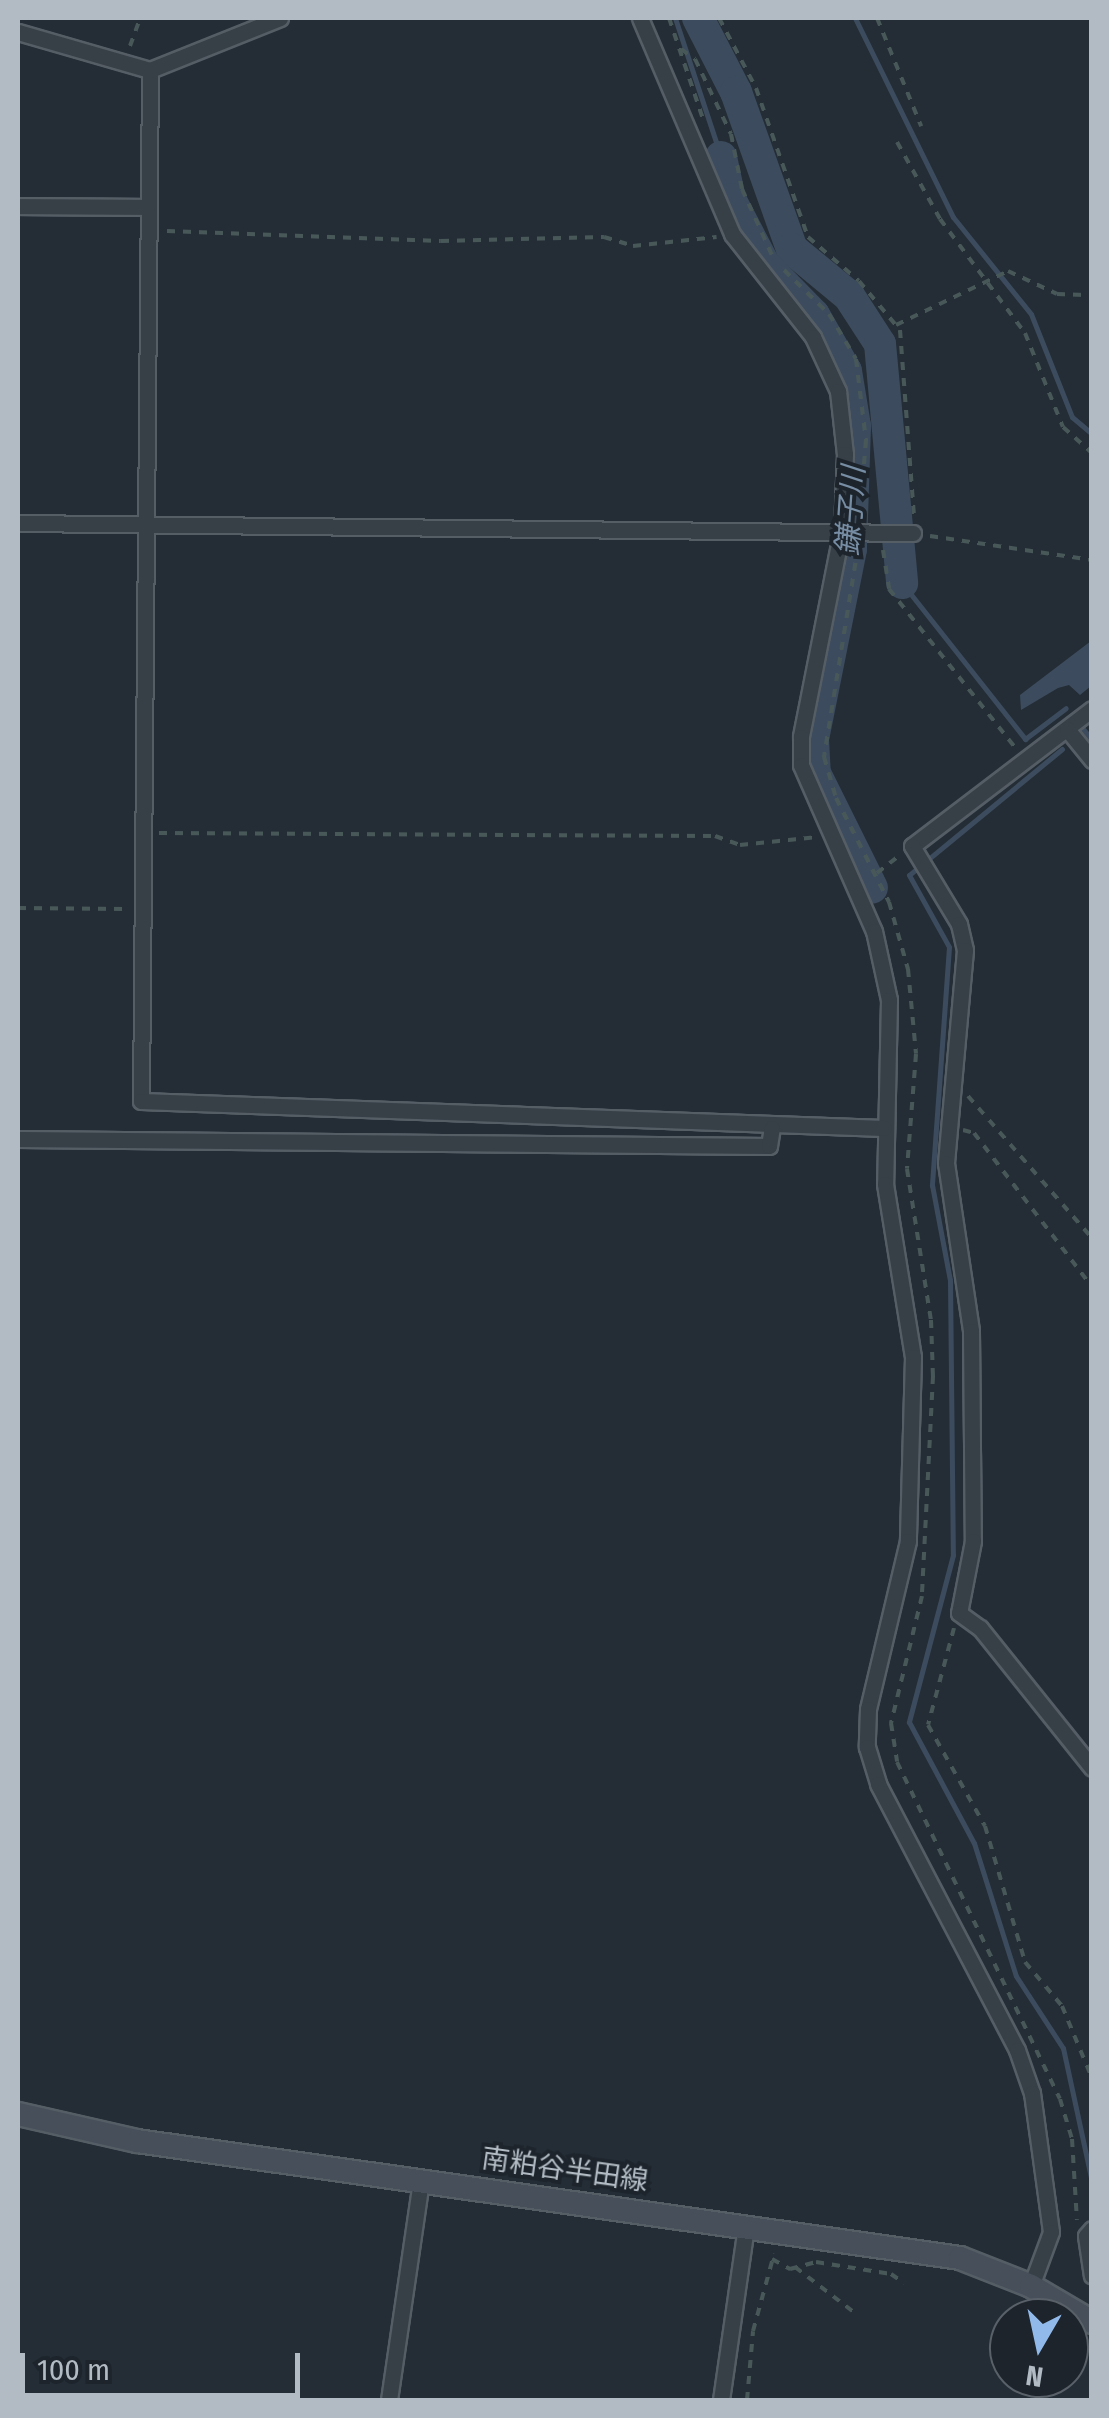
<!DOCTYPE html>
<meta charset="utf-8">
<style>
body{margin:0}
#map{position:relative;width:1109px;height:2418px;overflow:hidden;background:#242d36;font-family:"Fira Sans Condensed","Noto Sans JP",sans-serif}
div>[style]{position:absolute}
.water>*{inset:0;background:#3c4c5e}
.stream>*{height:5px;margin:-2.5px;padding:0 2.5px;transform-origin:2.5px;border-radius:2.5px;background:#3c4c5e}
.river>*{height:32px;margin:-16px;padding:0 16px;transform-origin:16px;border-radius:16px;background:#3c4c5e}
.path>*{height:4px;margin-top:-2px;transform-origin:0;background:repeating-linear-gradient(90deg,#485859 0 8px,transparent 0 16px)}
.roads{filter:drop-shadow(2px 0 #555d65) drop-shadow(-2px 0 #555d65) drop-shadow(0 2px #555d65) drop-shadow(0 -2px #555d65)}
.minor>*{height:15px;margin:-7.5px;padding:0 7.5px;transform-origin:7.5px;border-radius:7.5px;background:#373f47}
.secondary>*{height:22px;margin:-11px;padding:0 11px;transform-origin:11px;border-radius:11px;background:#464f5a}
span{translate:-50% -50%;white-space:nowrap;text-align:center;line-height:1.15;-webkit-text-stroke:8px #1d242c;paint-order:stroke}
.street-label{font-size:28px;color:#b2bac3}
.water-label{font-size:30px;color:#778da3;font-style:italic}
.frame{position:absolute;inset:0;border:20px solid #b2bac3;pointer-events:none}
.north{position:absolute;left:989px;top:2298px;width:100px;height:100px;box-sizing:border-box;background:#1d242c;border:2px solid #596068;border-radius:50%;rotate:189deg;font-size:28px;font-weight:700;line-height:40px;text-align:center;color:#b2bac3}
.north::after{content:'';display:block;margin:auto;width:35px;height:45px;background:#91b9ea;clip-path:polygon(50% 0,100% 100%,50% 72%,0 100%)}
.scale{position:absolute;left:20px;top:2353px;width:280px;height:45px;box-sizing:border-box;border:5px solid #b2bac3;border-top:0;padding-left:12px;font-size:30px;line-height:35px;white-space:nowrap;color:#b2bac3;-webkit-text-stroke:8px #1d242c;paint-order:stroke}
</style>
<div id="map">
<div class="water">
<div style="clip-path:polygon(1091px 641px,1091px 686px,1080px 695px,1069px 685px,1058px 688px,1021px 710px,1020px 695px)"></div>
</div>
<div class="stream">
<div style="left:675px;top:18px;width:146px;rotate:71.7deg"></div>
<div style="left:855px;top:18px;width:222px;rotate:63.8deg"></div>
<div style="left:953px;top:217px;width:124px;rotate:51.2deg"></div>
<div style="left:1031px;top:314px;width:111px;rotate:68.3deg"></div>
<div style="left:1072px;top:417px;width:26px;rotate:40deg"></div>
<div style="left:902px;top:583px;width:199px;rotate:51.7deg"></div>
<div style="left:1025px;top:739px;width:51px;rotate:-37.1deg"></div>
<div style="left:1080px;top:725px;width:19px;rotate:51deg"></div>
<div style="left:1062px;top:749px;width:198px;rotate:140.5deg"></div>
<div style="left:909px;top:875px;width:82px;rotate:60.9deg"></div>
<div style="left:949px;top:947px;width:239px;rotate:94.1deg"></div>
<div style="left:932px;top:1185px;width:97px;rotate:79.3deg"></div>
<div style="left:950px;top:1280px;width:275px;rotate:89.4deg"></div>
<div style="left:953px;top:1555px;width:173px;rotate:104.8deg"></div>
<div style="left:909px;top:1722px;width:137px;rotate:61.8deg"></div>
<div style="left:974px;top:1843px;width:139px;rotate:72.5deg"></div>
<div style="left:1016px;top:1976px;width:86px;rotate:56.9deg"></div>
<div style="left:1063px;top:2048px;width:137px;rotate:77.8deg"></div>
</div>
<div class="river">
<div style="left:698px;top:18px;width:83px;rotate:62.8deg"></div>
<div style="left:736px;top:92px;width:167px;rotate:70.4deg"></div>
<div style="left:792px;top:249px;width:74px;rotate:39.5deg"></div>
<div style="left:849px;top:296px;width:57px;rotate:57.1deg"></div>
<div style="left:880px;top:344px;width:240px;rotate:84.7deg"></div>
<div style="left:721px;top:157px;width:43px;rotate:77.9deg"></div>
<div style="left:730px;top:199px;width:73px;rotate:62.4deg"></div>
<div style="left:764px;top:264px;width:71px;rotate:45.6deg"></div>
<div style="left:814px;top:315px;width:64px;rotate:60.3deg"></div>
<div style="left:846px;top:371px;width:56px;rotate:80.7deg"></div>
<div style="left:855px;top:426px;width:123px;rotate:91.9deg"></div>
<div style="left:851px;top:549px;width:194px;rotate:101.3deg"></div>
<div style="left:813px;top:739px;width:34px;rotate:87deg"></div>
<div style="left:815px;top:773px;width:128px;rotate:63.6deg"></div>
</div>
<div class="path">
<div style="left:669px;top:18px;width:110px;rotate:71.4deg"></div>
<div style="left:719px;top:18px;width:79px;rotate:62.1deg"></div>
<div style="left:756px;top:88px;width:158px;rotate:70.8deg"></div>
<div style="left:808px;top:237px;width:67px;rotate:40.8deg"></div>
<div style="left:859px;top:281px;width:64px;rotate:50.1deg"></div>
<div style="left:900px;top:330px;width:186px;rotate:85.7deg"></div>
<div style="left:877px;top:18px;width:117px;rotate:67.8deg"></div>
<div style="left:130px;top:46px;width:30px;rotate:-70deg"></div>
<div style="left:681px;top:49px;width:17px;rotate:36deg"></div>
<div style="left:695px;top:59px;width:83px;rotate:64.4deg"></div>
<div style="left:731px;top:134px;width:56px;rotate:78.7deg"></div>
<div style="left:742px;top:189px;width:72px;rotate:65.6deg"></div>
<div style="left:897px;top:142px;width:88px;rotate:60.8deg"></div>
<div style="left:940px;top:219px;width:142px;rotate:53.3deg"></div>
<div style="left:1025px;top:333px;width:101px;rotate:68deg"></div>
<div style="left:1063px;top:427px;width:39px;rotate:42deg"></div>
<div style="left:167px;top:231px;width:274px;rotate:2.1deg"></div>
<div style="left:441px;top:241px;width:163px;rotate:-1.4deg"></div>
<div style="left:604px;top:237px;width:30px;rotate:17deg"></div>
<div style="left:633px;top:246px;width:84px;rotate:-6.1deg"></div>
<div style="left:784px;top:270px;width:63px;rotate:44.4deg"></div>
<div style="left:829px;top:314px;width:52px;rotate:59deg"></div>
<div style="left:856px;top:359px;width:82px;rotate:83deg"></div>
<div style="left:866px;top:440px;width:48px;rotate:94.8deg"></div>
<div style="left:896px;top:325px;width:124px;rotate:-25.7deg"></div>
<div style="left:1008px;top:271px;width:54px;rotate:25.1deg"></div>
<div style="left:1057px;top:294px;width:35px;rotate:2deg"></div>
<div style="left:930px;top:536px;width:164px;rotate:8.4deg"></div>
<div style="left:858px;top:547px;width:213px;rotate:99.2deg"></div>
<div style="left:824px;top:757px;width:43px;rotate:73.7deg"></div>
<div style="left:836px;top:798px;width:117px;rotate:63deg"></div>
<div style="left:889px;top:902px;width:70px;rotate:74.2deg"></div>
<div style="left:908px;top:969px;width:85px;rotate:84.6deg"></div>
<div style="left:916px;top:1054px;width:115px;rotate:94.5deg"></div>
<div style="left:907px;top:1169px;width:153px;rotate:81deg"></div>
<div style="left:931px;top:1320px;width:56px;rotate:88deg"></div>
<div style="left:933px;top:1376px;width:220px;rotate:92.9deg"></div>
<div style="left:922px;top:1596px;width:131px;rotate:103.7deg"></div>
<div style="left:891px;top:1723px;width:39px;rotate:81deg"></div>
<div style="left:897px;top:1762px;width:374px;rotate:64.2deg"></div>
<div style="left:1060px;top:2099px;width:42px;rotate:73.3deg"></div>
<div style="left:1072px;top:2139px;width:81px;rotate:86.5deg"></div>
<div style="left:883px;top:550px;width:39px;rotate:81deg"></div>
<div style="left:889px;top:589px;width:201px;rotate:51.5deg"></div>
<div style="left:159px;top:833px;width:556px;rotate:0.31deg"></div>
<div style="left:715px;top:836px;width:27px;rotate:20deg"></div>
<div style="left:740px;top:845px;width:78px;rotate:-5.9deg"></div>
<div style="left:877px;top:873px;width:29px;rotate:-38deg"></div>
<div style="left:18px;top:908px;width:107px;rotate:0.5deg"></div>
<div style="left:968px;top:1096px;width:189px;rotate:48.9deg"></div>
<div style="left:963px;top:1130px;width:11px;rotate:15deg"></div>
<div style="left:974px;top:1133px;width:194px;rotate:52.5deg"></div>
<div style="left:954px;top:1628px;width:100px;rotate:105deg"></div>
<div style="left:928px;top:1725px;width:116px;rotate:60.6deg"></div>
<div style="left:985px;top:1826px;width:142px;rotate:73.6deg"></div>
<div style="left:1025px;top:1962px;width:57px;rotate:49.9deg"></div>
<div style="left:1062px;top:2006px;width:78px;rotate:67.4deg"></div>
<div style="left:772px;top:2259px;width:21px;rotate:29deg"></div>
<div style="left:790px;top:2269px;width:27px;rotate:-15deg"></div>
<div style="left:816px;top:2262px;width:76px;rotate:9.1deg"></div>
<div style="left:891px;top:2274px;width:16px;rotate:35deg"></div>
<div style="left:795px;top:2267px;width:76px;rotate:37.5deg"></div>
<div style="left:747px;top:2400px;width:69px;rotate:-85deg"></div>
<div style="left:753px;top:2331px;width:80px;rotate:-74.7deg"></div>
</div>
<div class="roads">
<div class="minor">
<div style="left:640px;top:18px;width:235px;rotate:66.9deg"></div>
<div style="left:732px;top:234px;width:131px;rotate:51.8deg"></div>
<div style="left:813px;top:337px;width:60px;rotate:65.2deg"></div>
<div style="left:838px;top:391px;width:63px;rotate:83.7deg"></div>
<div style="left:845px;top:454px;width:75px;rotate:92.3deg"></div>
<div style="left:842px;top:529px;width:212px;rotate:101.2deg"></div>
<div style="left:801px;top:737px;width:28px;rotate:90deg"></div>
<div style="left:801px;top:765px;width:181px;rotate:66.3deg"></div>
<div style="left:874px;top:931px;width:71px;rotate:77.7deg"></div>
<div style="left:889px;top:1000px;width:184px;rotate:91.2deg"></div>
<div style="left:885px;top:1184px;width:175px;rotate:80.8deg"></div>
<div style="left:913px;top:1357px;width:184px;rotate:91.6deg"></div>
<div style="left:908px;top:1541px;width:173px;rotate:103.4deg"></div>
<div style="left:868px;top:1709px;width:38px;rotate:92deg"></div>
<div style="left:867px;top:1747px;width:39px;rotate:73deg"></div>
<div style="left:878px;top:1784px;width:300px;rotate:62.4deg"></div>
<div style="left:1017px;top:2050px;width:46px;rotate:70.8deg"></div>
<div style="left:1032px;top:2093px;width:140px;rotate:82.2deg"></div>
<div style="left:1051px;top:2232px;width:58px;rotate:110.3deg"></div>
<div style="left:18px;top:32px;width:137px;rotate:16.1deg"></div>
<div style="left:150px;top:70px;width:140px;rotate:-21.8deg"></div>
<div style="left:150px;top:70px;width:1031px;rotate:90.5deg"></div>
<div style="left:141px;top:1101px;width:743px;rotate:2.08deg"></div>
<div style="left:18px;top:206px;width:129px;rotate:0.4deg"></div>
<div style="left:18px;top:523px;width:895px;rotate:0.64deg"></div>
<div style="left:1092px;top:709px;width:226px;rotate:142.7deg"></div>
<div style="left:912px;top:846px;width:91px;rotate:58.9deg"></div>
<div style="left:959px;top:924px;width:27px;rotate:77deg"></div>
<div style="left:965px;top:950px;width:214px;rotate:95.1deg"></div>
<div style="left:946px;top:1163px;width:170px;rotate:81.5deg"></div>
<div style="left:971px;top:1331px;width:210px;rotate:89.5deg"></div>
<div style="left:973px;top:1541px;width:73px;rotate:101deg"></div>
<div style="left:959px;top:1613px;width:26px;rotate:36deg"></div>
<div style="left:980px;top:1628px;width:179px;rotate:51.3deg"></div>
<div style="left:1067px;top:729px;width:40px;rotate:51deg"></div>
<div style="left:18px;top:1139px;width:751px;rotate:0.53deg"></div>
<div style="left:769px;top:1146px;width:18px;rotate:-81deg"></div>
<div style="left:1092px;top:2229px;width:9px;rotate:131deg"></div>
<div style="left:1086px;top:2236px;width:40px;rotate:81.5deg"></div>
<div style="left:389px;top:2400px;width:222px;rotate:-81.7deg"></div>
<div style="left:721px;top:2400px;width:176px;rotate:-81.8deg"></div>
</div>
<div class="secondary">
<div style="left:18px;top:2114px;width:122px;rotate:12.8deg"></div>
<div style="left:137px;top:2141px;width:831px;rotate:8.09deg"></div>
<div style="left:960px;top:2258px;width:76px;rotate:21.5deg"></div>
<div style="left:1031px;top:2286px;width:71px;rotate:30.5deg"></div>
</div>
</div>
<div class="street-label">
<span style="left:565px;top:2170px;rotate:8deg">南粕谷半田線</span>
</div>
<div class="water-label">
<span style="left:851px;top:511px;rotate:-86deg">鎌子川</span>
</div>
<div class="frame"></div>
<div class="north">N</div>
<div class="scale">100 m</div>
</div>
